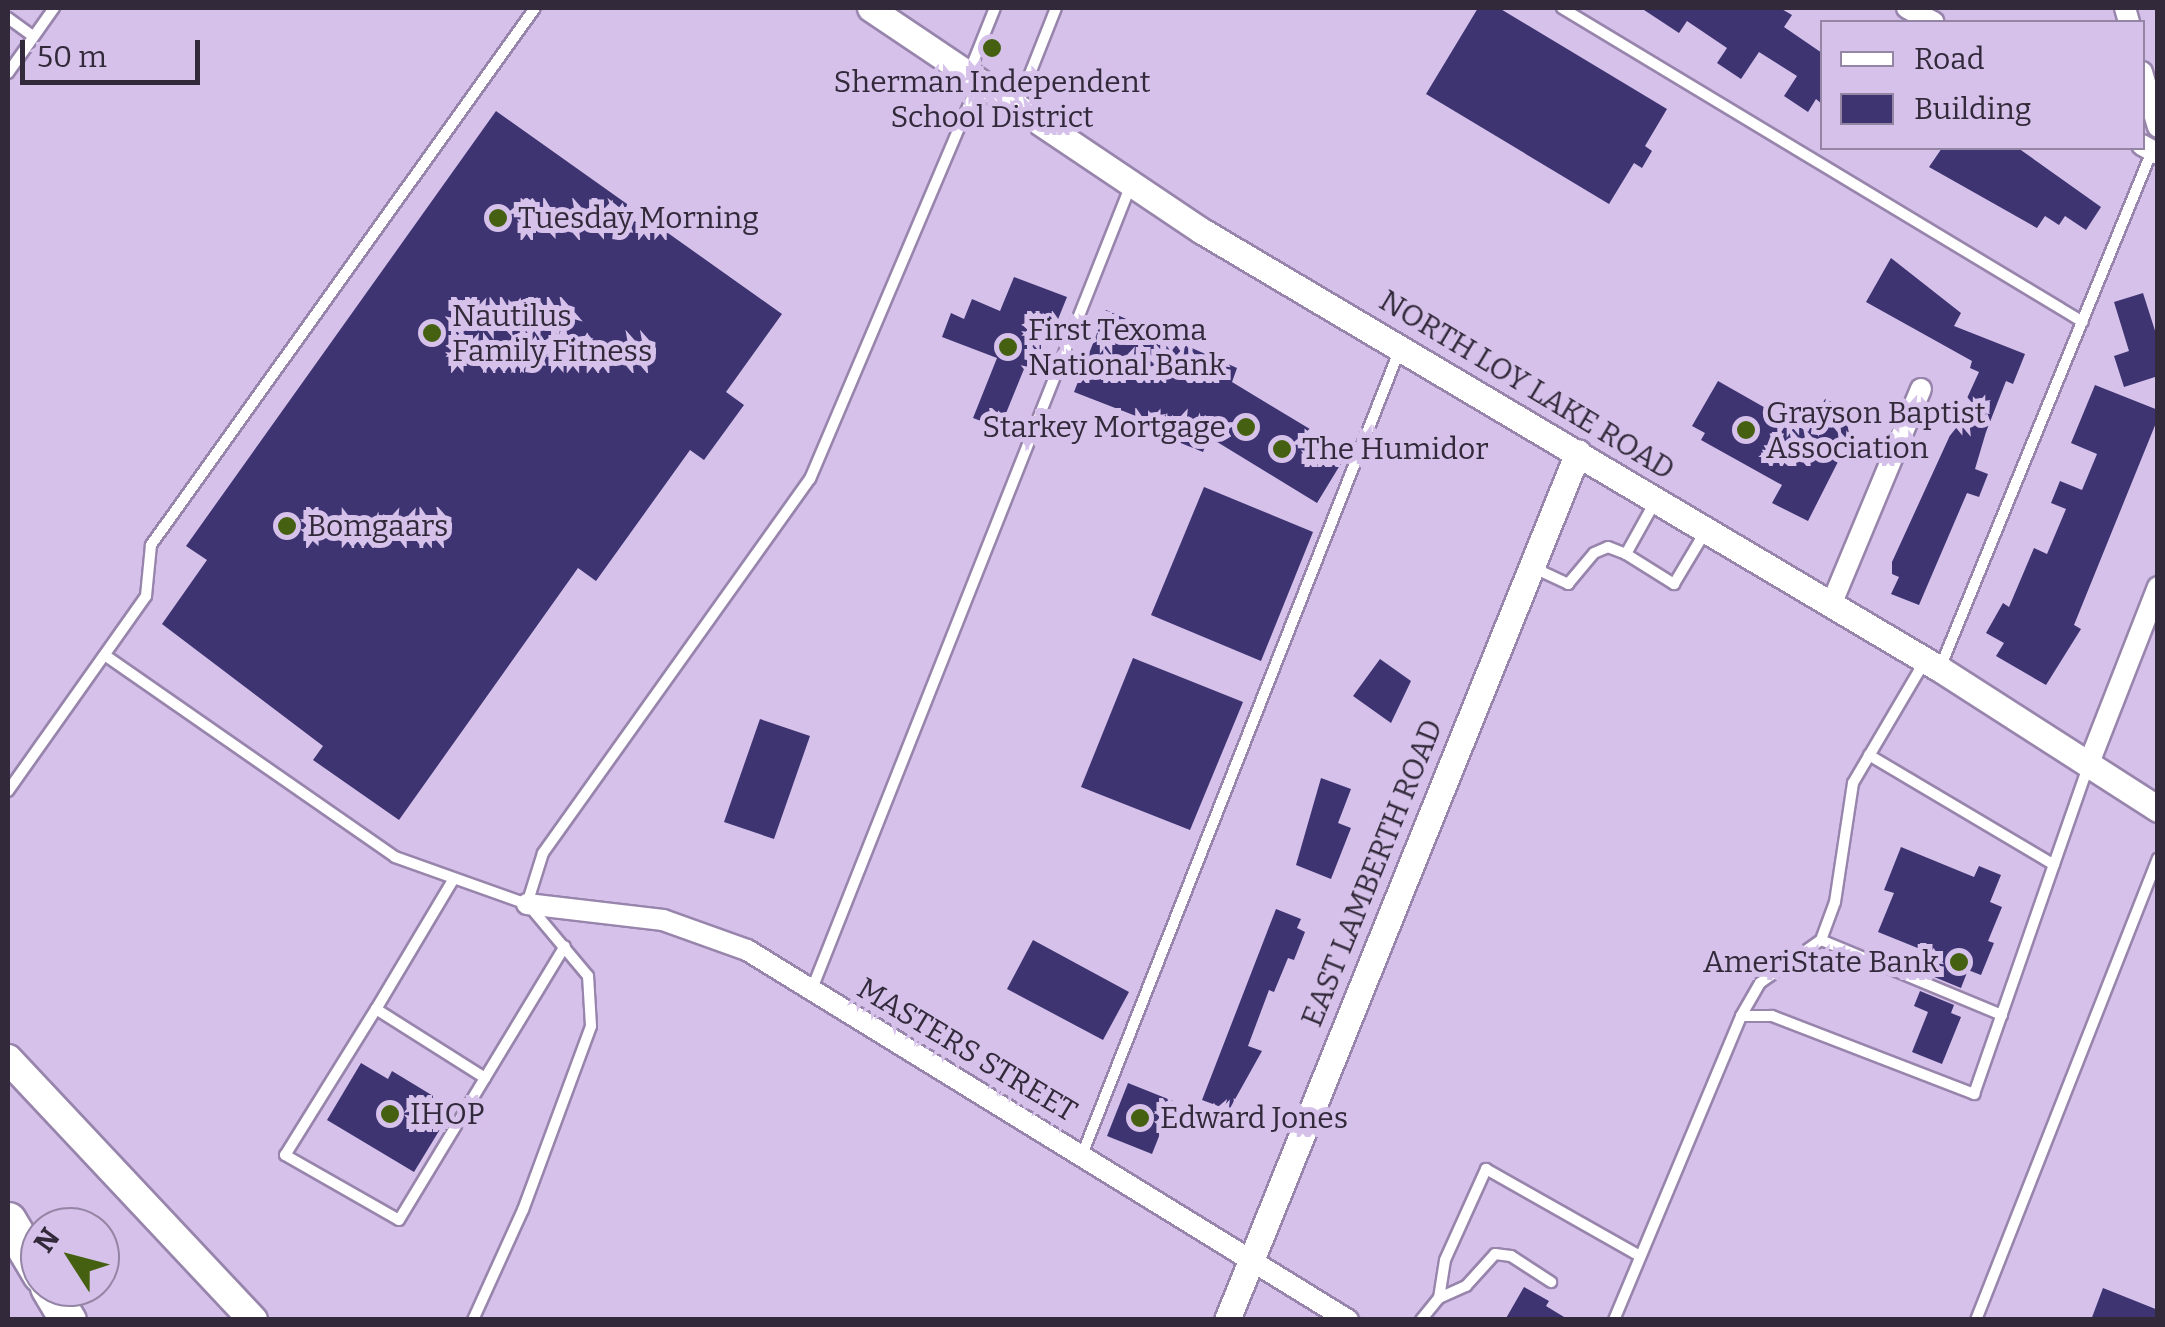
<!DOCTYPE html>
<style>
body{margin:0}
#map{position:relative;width:2165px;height:1327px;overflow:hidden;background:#d6c1eb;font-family:Bitter,serif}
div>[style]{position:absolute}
.building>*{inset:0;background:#3d3471}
.roads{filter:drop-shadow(2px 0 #9885ac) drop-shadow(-2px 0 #9885ac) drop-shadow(0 2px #9885ac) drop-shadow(0 -2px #9885ac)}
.service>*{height:10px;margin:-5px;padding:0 5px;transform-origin:5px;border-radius:5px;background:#fff}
.minor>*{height:20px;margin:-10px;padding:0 10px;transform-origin:10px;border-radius:10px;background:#fff}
.tertiary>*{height:25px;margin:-12.5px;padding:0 12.5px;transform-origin:12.5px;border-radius:12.5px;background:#fff}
.secondary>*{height:28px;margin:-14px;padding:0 14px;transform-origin:14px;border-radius:14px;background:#fff}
.motorway>*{height:35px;margin:-17.5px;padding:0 17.5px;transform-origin:17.5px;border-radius:17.5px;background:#fff}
.dots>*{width:28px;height:28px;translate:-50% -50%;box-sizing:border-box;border:5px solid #d6c1eb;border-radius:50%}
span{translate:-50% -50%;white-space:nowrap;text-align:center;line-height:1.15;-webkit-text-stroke:10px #d6c1eb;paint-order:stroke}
.poi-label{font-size:30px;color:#322a3a}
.left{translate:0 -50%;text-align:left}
.right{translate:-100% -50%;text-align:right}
.street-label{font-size:30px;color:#322a3a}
.frame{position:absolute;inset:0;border:10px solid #322a3a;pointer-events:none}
.legend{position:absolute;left:1820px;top:20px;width:325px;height:130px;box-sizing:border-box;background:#d6c1eb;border:2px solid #9485a4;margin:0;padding:12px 18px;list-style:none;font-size:30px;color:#322a3a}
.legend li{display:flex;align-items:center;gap:20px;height:50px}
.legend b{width:50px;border:2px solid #9485a4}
.north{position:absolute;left:20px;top:1207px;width:100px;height:100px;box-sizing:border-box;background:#d6c1eb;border:2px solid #9485a4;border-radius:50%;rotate:306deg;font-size:28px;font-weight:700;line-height:40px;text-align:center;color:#322a3a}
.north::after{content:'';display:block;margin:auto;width:35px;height:45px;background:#456010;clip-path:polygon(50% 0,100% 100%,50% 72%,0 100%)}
.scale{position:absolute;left:20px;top:40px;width:180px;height:45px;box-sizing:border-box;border:5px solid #322a3a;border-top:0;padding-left:12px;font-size:30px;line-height:35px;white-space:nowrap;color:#322a3a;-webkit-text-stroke:8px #d6c1eb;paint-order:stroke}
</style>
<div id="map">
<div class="building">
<div style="clip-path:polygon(1478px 8px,1499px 8px,1667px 109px,1645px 146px,1652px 151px,1642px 168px,1634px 163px,1609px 204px,1426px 94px)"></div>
<div style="clip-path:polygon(1641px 8px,1780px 8px,1792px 15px,1784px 27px,1822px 53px,1822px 104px,1816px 99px,1808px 112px,1784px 96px,1797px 76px,1759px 52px,1741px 79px,1717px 63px,1727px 48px,1687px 21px,1679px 33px)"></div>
<div style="clip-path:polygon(496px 111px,782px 314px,726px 392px,744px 405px,704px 460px,690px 450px,596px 581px,578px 568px,399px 820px,313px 760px,323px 746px,162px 624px,207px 560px,186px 546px)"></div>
<div style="clip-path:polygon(1942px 148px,2018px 148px,2101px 207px,2086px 230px,2065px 216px,2059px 225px,2045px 216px,2037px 228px,1929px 167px)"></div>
<div style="clip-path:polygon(1891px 258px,1961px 313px,1954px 326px,2025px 354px,2013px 384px,2006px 381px,1986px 432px,1975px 469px,1988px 474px,1979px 497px,1967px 493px,1919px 605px,1891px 594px,1899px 577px,1892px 574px,1892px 562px,1979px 372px,1970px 368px,1972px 361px,1866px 302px)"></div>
<div style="clip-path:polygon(1014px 277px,1067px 297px,1036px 374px,1024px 369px,1000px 428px,973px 418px,997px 358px,942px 337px,951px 313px,964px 319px,972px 299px,1000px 311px)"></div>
<div style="clip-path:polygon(2143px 293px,2158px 340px,2158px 376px,2124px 387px,2114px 356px,2129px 351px,2114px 302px)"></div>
<div style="clip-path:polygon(1106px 310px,1237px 368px,1232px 382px,1348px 452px,1317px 503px,1209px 437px,1203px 452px,1151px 431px,1154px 423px,1074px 392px)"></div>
<div style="clip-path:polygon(1718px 381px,1808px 432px,1825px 399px,1844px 408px,1850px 438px,1808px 521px,1772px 503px,1782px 485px,1701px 440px,1705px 433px,1692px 426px)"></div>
<div style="clip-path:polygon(2095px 385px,2158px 410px,2158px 418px,2074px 625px,2081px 629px,2046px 685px,1996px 656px,2004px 643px,1986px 633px,2003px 603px,2009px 607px,2034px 548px,2047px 554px,2066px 509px,2051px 503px,2060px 481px,2082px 490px,2097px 454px,2071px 443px)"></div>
<div style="clip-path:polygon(1204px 487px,1313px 532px,1261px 661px,1151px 615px)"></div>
<div style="clip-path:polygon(1133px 658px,1243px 702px,1190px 830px,1081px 787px)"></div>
<div style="clip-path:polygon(1380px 659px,1411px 681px,1391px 723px,1353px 696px)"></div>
<div style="clip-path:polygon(760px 719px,810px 736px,774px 839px,724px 822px)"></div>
<div style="clip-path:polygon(1321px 778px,1351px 789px,1338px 823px,1351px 828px,1331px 879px,1296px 865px)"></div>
<div style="clip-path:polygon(1901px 847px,1974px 877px,1979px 866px,2001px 875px,1990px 902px,2002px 907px,1988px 941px,1994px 943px,1981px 975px,1968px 970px,1961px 988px,1927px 974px,1935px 955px,1878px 932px,1894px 893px,1884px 890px)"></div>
<div style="clip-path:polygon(1276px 909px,1301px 919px,1297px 928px,1305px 932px,1294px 960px,1288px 958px,1274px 992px,1269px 990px,1248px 1046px,1262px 1051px,1229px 1110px,1202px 1100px)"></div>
<div style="clip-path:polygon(1033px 940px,1129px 992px,1103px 1040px,1007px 989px)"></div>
<div style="clip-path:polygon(1920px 991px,1954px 1005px,1951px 1013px,1961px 1017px,1942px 1064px,1912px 1052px,1928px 1012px,1914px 1006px)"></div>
<div style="clip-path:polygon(361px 1063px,388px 1079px,392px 1071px,453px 1108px,414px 1172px,327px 1120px)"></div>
<div style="clip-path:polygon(1128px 1083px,1173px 1101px,1152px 1154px,1107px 1136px)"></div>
<div style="clip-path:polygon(1524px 1287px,1549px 1301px,1546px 1306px,1569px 1320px,1505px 1320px)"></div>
<div style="clip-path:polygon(2103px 1288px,2158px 1310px,2158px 1320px,2091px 1320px)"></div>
</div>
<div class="roads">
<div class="service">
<div style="left:1562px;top:8px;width:608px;rotate:31.08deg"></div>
<div style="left:8px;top:18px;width:31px;rotate:36deg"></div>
<div style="left:8px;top:73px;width:80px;rotate:-54.7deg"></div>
<div style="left:968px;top:75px;width:72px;rotate:-68.1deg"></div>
<div style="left:1018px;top:104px;width:103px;rotate:-68.4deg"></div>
<div style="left:1656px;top:500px;width:62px;rotate:119.1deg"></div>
<div style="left:1626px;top:554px;width:57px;rotate:32deg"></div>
<div style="left:1674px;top:584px;width:61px;rotate:-59.2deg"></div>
<div style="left:1534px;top:568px;width:38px;rotate:25deg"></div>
<div style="left:1568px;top:584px;width:40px;rotate:-50deg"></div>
<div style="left:1594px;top:553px;width:15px;rotate:-23deg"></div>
<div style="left:1608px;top:547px;width:19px;rotate:21deg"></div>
<div style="left:106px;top:656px;width:352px;rotate:34.8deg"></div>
<div style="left:395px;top:857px;width:140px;rotate:19.6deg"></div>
<div style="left:527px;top:904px;width:53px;rotate:-72.6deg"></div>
<div style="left:543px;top:853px;width:460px;rotate:-54.5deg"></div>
<div style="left:810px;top:479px;width:429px;rotate:-67deg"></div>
<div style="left:1940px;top:668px;width:559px;rotate:-67.7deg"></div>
<div style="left:1869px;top:755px;width:215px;rotate:30.7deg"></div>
<div style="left:8px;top:791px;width:239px;rotate:-54.7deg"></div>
<div style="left:146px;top:596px;width:51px;rotate:-84.4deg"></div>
<div style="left:151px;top:545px;width:660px;rotate:-54.43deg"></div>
<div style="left:453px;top:880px;width:150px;rotate:120.8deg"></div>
<div style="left:376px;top:1009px;width:129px;rotate:32.3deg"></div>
<div style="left:485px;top:1078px;width:154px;rotate:-58.8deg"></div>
<div style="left:1821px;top:940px;width:196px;rotate:22.5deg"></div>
<div style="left:812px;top:989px;width:863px;rotate:-68.37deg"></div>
<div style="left:376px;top:1009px;width:172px;rotate:121.9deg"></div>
<div style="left:285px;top:1155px;width:131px;rotate:29.7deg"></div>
<div style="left:399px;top:1220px;width:166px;rotate:-58.8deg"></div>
<div style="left:1741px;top:1016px;width:38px;rotate:-60deg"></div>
<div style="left:1760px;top:983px;width:75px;rotate:-35.2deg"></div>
<div style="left:1821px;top:940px;width:40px;rotate:-69.8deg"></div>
<div style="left:1835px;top:902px;width:120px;rotate:-81.4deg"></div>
<div style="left:1853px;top:783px;width:142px;rotate:-59.5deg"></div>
<div style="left:1082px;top:1155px;width:866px;rotate:-68.47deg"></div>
<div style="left:1439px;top:1298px;width:38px;rotate:-81deg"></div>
<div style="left:1445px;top:1260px;width:100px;rotate:-65.7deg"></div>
<div style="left:1486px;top:1169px;width:177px;rotate:29.5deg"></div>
<div style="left:473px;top:1320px;width:121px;rotate:-65.6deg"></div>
<div style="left:523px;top:1210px;width:196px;rotate:-69.7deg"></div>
<div style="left:591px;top:1026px;width:50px;rotate:-93.4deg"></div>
<div style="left:588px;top:976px;width:89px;rotate:-130deg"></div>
<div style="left:1421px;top:1320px;width:28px;rotate:-51deg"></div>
<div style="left:1439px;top:1298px;width:30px;rotate:-24deg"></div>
<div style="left:1466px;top:1286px;width:43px;rotate:-47.8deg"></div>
<div style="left:1495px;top:1254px;width:16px;rotate:7deg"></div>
<div style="left:1511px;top:1256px;width:48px;rotate:33deg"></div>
<div style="left:1614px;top:1320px;width:329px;rotate:-67.3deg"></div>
<div style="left:1741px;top:1016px;width:31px"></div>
<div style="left:1772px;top:1016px;width:217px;rotate:21.1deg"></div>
<div style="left:1974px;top:1094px;width:347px;rotate:-70.8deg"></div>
<div style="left:1976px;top:1320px;width:496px;rotate:-68.5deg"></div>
</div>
<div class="minor">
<div style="left:1907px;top:8px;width:30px;rotate:28deg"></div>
<div style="left:2125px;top:8px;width:15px;rotate:74deg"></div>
<div style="left:2142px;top:72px;width:57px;rotate:73.8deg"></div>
<div style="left:2142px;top:145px;width:18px;rotate:29deg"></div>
<div style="left:1831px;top:605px;width:234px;rotate:-67.4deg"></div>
<div style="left:2089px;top:763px;width:189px;rotate:-68.6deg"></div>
<div style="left:527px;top:904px;width:137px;rotate:6.7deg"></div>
<div style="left:663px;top:920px;width:89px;rotate:19.7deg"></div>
<div style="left:747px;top:950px;width:706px;rotate:31.62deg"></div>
</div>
<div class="tertiary">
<div style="left:870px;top:8px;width:400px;rotate:33.9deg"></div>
<div style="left:1202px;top:231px;width:858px;rotate:30.69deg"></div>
<div style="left:1940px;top:669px;width:259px;rotate:32.7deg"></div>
<div style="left:1227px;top:1320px;width:936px;rotate:-67.98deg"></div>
</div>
<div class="secondary">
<div style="left:8px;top:1059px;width:358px;rotate:46.8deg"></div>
</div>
<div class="motorway">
<div style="left:8px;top:1220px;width:63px;rotate:59.3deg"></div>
<div style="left:48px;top:1287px;width:39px;rotate:59deg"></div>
</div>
</div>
<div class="dots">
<div style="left:992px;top:48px;background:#456010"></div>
<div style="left:498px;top:218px;background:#456010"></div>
<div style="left:432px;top:333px;background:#456010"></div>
<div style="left:1008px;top:347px;background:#456010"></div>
<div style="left:1246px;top:427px;background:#456010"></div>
<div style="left:1746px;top:430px;background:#456010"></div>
<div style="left:1282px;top:449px;background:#456010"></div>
<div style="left:287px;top:526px;background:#456010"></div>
<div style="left:1959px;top:962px;background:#456010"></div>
<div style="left:390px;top:1114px;background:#456010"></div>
<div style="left:1140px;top:1118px;background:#456010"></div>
</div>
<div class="poi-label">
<span style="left:992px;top:99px">Sherman Independent<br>School District</span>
<span class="left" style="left:518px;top:218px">Tuesday Morning</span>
<span class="left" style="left:452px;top:333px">Nautilus<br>Family Fitness</span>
<span class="left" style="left:1028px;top:347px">First Texoma<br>National Bank</span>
<span class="left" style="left:1766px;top:430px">Grayson Baptist<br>Association</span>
<span class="right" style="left:1226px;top:427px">Starkey Mortgage</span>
<span class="left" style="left:1302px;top:449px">The Humidor</span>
<span class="left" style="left:307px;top:526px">Bomgaars</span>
<span class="right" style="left:1939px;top:962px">AmeriState Bank</span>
<span class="left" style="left:410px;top:1114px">IHOP</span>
<span class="left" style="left:1160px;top:1118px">Edward Jones</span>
</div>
<div class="street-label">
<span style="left:1527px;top:385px;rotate:31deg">NORTH LOY LAKE ROAD</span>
<span style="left:1372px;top:873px;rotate:-68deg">EAST LAMBERTH ROAD</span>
<span style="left:967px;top:1050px;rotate:31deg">MASTERS STREET</span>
</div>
<div class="frame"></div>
<ul class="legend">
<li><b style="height:12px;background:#fff"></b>Road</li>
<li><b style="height:28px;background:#3d3471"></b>Building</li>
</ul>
<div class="north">N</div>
<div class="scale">50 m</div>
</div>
